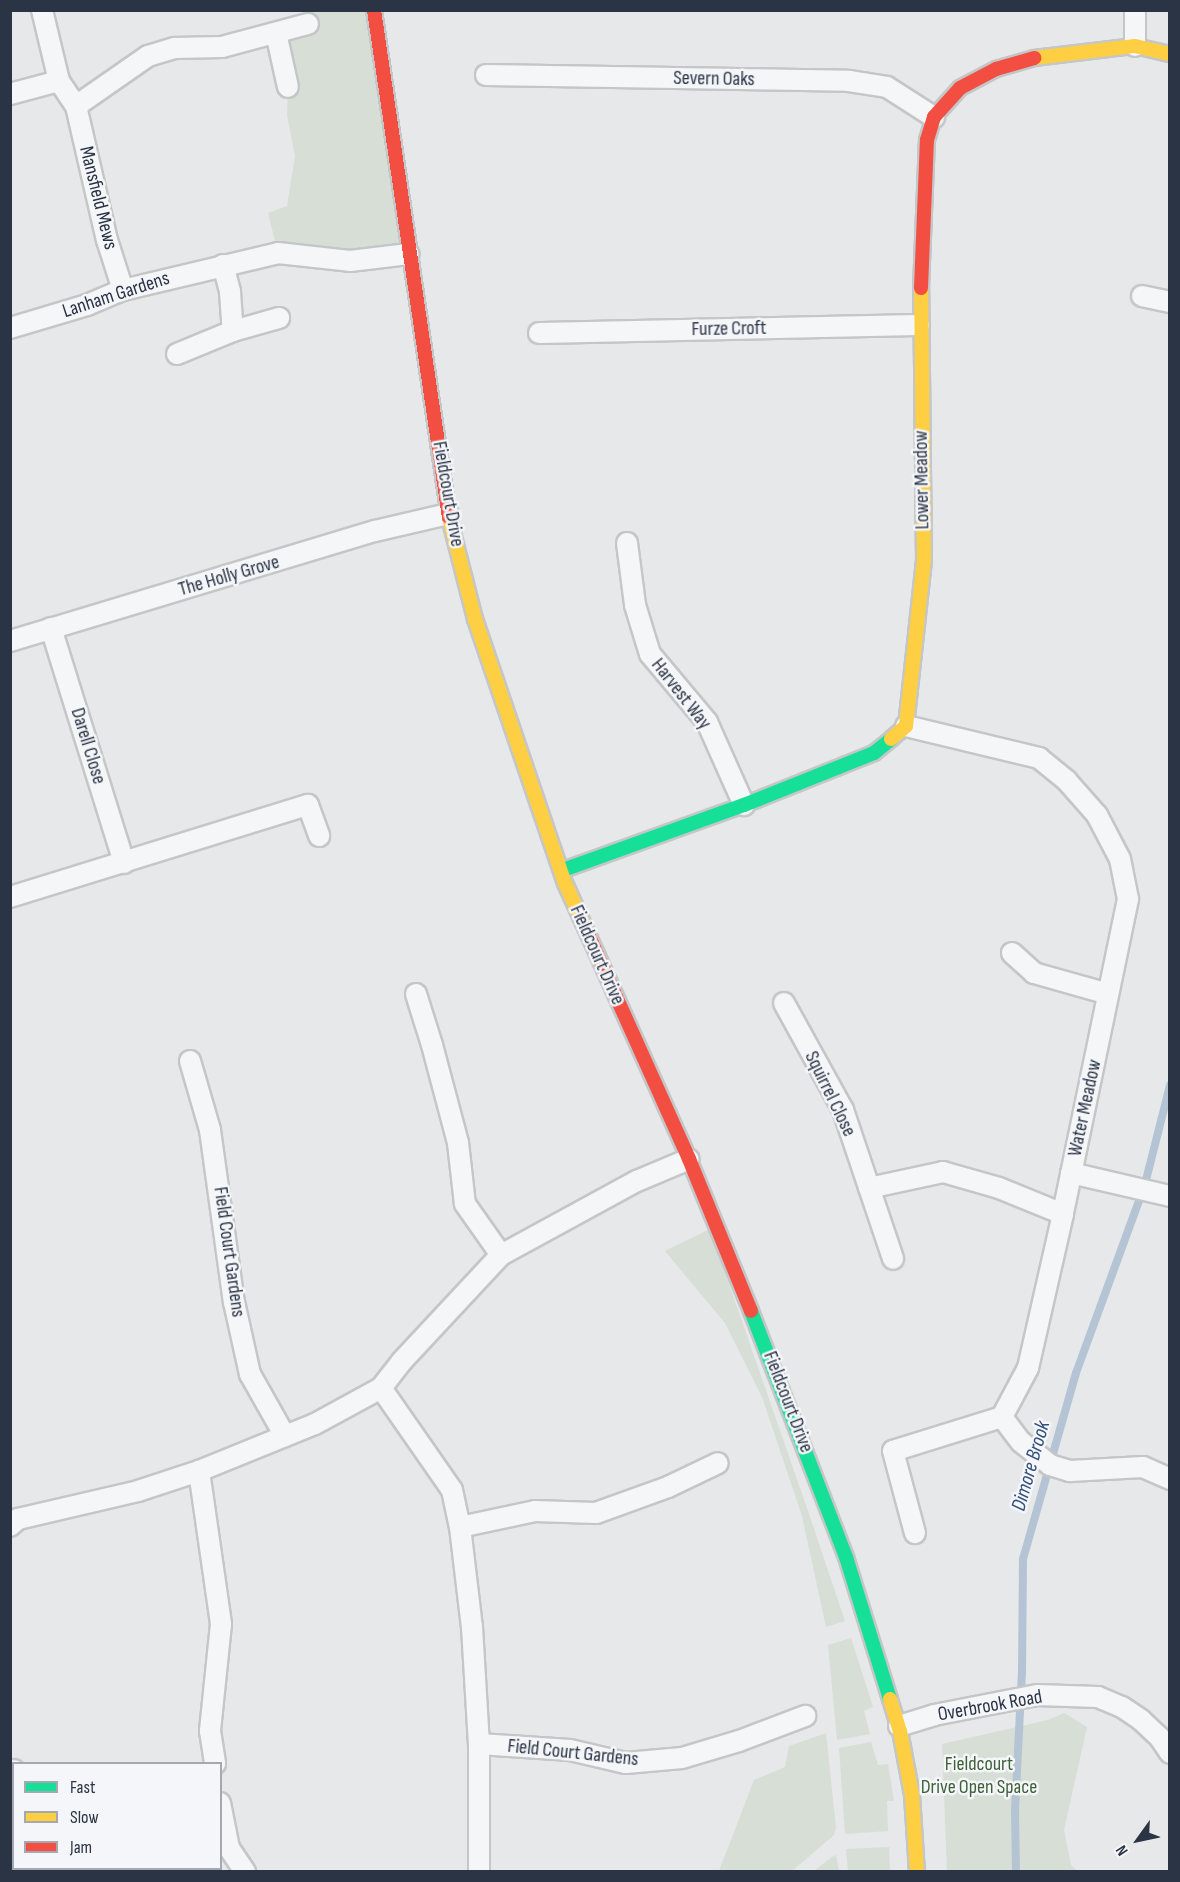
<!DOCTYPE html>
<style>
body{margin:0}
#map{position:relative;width:1180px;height:1882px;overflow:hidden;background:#e6e8ea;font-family:"Sofia Sans Condensed",sans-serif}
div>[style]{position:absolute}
.green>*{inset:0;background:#d6ded6}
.stream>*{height:8px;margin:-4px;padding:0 4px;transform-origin:4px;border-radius:4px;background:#b4c4d5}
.roads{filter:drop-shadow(2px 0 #c4c6c8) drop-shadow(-2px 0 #c4c6c8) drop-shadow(0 2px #c4c6c8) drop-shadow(0 -2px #c4c6c8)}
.street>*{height:20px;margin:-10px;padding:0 10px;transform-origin:10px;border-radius:10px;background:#f5f6f7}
.fast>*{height:14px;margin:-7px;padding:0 7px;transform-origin:7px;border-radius:7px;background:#16e098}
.slow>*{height:14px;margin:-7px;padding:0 7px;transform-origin:7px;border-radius:7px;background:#ffcf43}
.jam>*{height:14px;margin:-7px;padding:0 7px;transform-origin:7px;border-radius:7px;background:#f24e42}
span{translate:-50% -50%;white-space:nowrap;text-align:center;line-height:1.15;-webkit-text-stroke:5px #f4f6f9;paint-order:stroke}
.street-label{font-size:20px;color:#2b3445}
.park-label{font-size:20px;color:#3f6138}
.water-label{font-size:21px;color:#34527a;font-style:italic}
.frame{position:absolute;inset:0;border:12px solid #2b3445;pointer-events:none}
.legend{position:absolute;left:12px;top:1762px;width:210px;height:108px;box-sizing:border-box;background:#f4f6f9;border:2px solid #a4a8b1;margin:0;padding:8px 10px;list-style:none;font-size:18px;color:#2b3445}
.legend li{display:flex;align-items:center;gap:12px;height:30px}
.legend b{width:30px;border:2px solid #a4a8b1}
.north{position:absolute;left:1108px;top:1810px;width:60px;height:60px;-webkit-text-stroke:4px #f4f6f9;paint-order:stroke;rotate:237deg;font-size:16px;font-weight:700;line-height:24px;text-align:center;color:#2b3445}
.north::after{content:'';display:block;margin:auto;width:21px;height:27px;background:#2b3445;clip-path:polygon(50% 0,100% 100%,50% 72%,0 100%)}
</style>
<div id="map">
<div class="green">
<div style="clip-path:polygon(304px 11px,374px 11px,409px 254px,278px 253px,268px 213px,287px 206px,295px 156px,287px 115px,288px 87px,277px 38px,308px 24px)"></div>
<div style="clip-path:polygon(710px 1229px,809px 1514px,845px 1621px,826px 1627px,802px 1516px,762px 1397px,725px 1323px,665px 1251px)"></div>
<div style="clip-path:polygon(851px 1638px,873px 1707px,864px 1711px,870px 1734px,837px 1740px,828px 1645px)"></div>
<div style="clip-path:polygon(1064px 1713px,1087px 1727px,1064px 1830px,1071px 1865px,1077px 1871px,947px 1871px,942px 1744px,1048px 1720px)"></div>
<div style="clip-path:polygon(826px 1733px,836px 1828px,834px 1835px,792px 1871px,719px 1871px,754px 1780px,785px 1767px,789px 1746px)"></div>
<div style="clip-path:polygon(871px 1742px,878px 1765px,888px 1764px,894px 1801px,887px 1801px,888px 1831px,845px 1834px,839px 1748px)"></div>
<div style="clip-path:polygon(889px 1847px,890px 1871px,848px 1871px,846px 1849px)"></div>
<div style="clip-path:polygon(836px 1855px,839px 1871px,814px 1871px,832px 1857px)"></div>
</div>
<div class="stream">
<div style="left:1016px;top:1872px;width:62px;rotate:-90.9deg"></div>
<div style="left:1015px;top:1810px;width:137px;rotate:-87.1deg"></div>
<div style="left:1022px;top:1673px;width:114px;rotate:-89.5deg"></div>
<div style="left:1023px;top:1559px;width:193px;rotate:-74.1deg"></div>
<div style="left:1076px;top:1373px;width:201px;rotate:-69.9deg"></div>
<div style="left:1145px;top:1184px;width:102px;rotate:-75.8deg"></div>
</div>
<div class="roads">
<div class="street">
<div style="left:42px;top:10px;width:73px;rotate:76.5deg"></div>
<div style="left:59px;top:81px;width:30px;rotate:56deg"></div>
<div style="left:76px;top:106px;width:138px;rotate:77deg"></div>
<div style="left:107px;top:240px;width:52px;rotate:72.3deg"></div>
<div style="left:1135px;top:10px;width:36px;rotate:90deg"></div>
<div style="left:276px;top:33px;width:55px;rotate:77.5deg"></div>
<div style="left:486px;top:75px;width:363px;rotate:0.9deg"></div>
<div style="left:849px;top:81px;width:38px;rotate:9deg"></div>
<div style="left:887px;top:87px;width:56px;rotate:32.6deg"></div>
<div style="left:10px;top:94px;width:51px;rotate:-14.9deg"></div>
<div style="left:76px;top:106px;width:88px;rotate:-34.8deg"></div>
<div style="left:148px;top:56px;width:28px;rotate:-17deg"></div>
<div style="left:175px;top:48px;width:47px;rotate:-1.2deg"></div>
<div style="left:222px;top:47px;width:89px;rotate:-15deg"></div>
<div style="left:223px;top:265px;width:28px;rotate:75deg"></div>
<div style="left:230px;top:292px;width:39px;rotate:86deg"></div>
<div style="left:1142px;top:296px;width:29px;rotate:12deg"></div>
<div style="left:10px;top:328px;width:80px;rotate:-16.6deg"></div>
<div style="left:87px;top:305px;width:39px;rotate:-23deg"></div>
<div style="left:123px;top:290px;width:159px;rotate:-13.4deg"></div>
<div style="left:278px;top:253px;width:72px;rotate:6.3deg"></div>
<div style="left:350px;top:261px;width:59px;rotate:-6.8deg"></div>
<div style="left:539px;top:333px;width:380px;rotate:-1.2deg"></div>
<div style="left:177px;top:354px;width:61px;rotate:-22.3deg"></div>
<div style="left:233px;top:331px;width:48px;rotate:-15.8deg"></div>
<div style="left:627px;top:543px;width:63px;rotate:82.6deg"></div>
<div style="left:635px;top:605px;width:51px;rotate:73deg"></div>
<div style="left:650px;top:654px;width:89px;rotate:50deg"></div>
<div style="left:707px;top:722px;width:91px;rotate:66deg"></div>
<div style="left:51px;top:628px;width:246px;rotate:72.7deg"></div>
<div style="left:10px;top:641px;width:381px;rotate:-16.8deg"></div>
<div style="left:375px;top:531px;width:75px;rotate:-13.1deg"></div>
<div style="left:906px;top:726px;width:137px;rotate:13.5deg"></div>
<div style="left:1039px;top:758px;width:36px;rotate:39deg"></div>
<div style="left:1067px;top:781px;width:45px;rotate:48.6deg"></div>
<div style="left:1097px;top:815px;width:50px;rotate:62.4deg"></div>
<div style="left:1120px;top:859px;width:41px;rotate:78.7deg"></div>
<div style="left:1128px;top:899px;width:322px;rotate:101.7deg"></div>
<div style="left:1063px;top:1214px;width:158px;rotate:102.8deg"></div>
<div style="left:1028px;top:1368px;width:55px;rotate:118deg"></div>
<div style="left:1002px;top:1417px;width:114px;rotate:162.7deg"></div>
<div style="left:893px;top:1451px;width:85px;rotate:75deg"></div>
<div style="left:10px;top:897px;width:312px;rotate:-17.2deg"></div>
<div style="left:308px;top:805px;width:33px;rotate:70deg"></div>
<div style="left:1012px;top:953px;width:30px;rotate:42deg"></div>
<div style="left:1034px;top:973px;width:77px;rotate:15.8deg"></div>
<div style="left:416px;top:994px;width:53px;rotate:72.6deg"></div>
<div style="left:432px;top:1045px;width:101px;rotate:75.1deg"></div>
<div style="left:458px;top:1143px;width:61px;rotate:83.5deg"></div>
<div style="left:465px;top:1204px;width:62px;rotate:54.8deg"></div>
<div style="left:784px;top:1003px;width:122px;rotate:61.1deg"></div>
<div style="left:843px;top:1110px;width:157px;rotate:71.4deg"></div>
<div style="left:190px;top:1061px;width:72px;rotate:73.8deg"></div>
<div style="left:210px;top:1130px;width:174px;rotate:82.1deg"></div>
<div style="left:234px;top:1302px;width:74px;rotate:77.5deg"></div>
<div style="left:250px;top:1374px;width:71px;rotate:60.6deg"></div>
<div style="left:1071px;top:1173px;width:102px;rotate:13.1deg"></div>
<div style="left:869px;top:1188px;width:76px;rotate:-12.2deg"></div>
<div style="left:943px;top:1172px;width:58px;rotate:15.9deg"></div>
<div style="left:999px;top:1188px;width:69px;rotate:22.1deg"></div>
<div style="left:381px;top:1388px;width:124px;rotate:55.2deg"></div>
<div style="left:452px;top:1490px;width:38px;rotate:78deg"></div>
<div style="left:460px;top:1527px;width:101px;rotate:83.2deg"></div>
<div style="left:472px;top:1627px;width:117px;rotate:86.6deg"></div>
<div style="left:479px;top:1744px;width:128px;rotate:90deg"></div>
<div style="left:1002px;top:1417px;width:31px;rotate:53deg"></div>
<div style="left:1021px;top:1442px;width:37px;rotate:38deg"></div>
<div style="left:1050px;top:1465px;width:21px;rotate:17deg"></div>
<div style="left:1070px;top:1471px;width:73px;rotate:-3.1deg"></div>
<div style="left:1143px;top:1467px;width:30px;rotate:24deg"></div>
<div style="left:199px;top:1471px;width:155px;rotate:81.8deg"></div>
<div style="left:221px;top:1624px;width:108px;rotate:95.9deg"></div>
<div style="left:210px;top:1731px;width:33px;rotate:81deg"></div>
<div style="left:10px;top:1526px;width:11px;rotate:-41deg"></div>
<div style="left:18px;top:1519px;width:123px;rotate:-13.1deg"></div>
<div style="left:138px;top:1491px;width:64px;rotate:-18.2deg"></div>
<div style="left:199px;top:1471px;width:125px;rotate:-22.1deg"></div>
<div style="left:315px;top:1424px;width:75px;rotate:-28.6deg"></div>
<div style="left:381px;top:1388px;width:34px;rotate:-52deg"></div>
<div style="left:402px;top:1361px;width:145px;rotate:-47deg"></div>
<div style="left:501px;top:1255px;width:155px;rotate:-28.6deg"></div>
<div style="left:637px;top:1181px;width:56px;rotate:-22.9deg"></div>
<div style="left:460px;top:1527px;width:77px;rotate:-12deg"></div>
<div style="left:535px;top:1511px;width:61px;rotate:1.9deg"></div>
<div style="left:596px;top:1513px;width:77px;rotate:-19.9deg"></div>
<div style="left:668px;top:1487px;width:55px;rotate:-25.6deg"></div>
<div style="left:899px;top:1726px;width:37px;rotate:-17deg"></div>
<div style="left:934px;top:1715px;width:105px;rotate:-11deg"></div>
<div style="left:1037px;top:1695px;width:61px;rotate:1.9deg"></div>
<div style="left:1098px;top:1697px;width:26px;rotate:23deg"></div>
<div style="left:1122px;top:1707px;width:23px;rotate:34deg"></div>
<div style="left:1141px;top:1720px;width:26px;rotate:43deg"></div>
<div style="left:1160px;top:1738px;width:18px;rotate:56deg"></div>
<div style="left:479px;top:1744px;width:91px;rotate:3.8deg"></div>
<div style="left:570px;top:1750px;width:57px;rotate:13.1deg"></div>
<div style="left:626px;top:1763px;width:56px;rotate:-5.1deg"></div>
<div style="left:682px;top:1758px;width:59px;rotate:-16.6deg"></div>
<div style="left:739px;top:1741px;width:71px;rotate:-20.7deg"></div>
<div style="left:10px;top:1771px;width:4px;rotate:-14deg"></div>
<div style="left:220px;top:1803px;width:46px;rotate:78.7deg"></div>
<div style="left:229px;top:1848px;width:29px;rotate:56deg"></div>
</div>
<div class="fast">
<div style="left:563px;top:870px;width:192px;rotate:-19.8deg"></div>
<div style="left:744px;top:805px;width:140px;rotate:-21.8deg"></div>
<div style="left:874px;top:753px;width:22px;rotate:-39deg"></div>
<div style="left:751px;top:1311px;width:264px;rotate:68.9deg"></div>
<div style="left:846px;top:1557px;width:149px;rotate:72.8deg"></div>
</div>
<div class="slow">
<div style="left:1034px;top:58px;width:102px;rotate:-6.8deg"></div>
<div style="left:1135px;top:46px;width:36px;rotate:13deg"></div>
<div style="left:449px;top:517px;width:105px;rotate:75.7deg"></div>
<div style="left:475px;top:619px;width:279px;rotate:71.2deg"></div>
<div style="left:565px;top:883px;width:56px;rotate:65.7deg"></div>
<div style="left:891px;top:739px;width:20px;rotate:-41deg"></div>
<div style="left:906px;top:726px;width:166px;rotate:-83.8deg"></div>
<div style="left:924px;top:561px;width:273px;rotate:-90.6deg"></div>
<div style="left:890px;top:1699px;width:34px;rotate:73deg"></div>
<div style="left:900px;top:1731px;width:65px;rotate:79.4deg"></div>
<div style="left:912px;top:1795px;width:77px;rotate:86.3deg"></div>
</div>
<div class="jam">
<div style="left:374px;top:10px;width:513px;rotate:81.59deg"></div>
<div style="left:921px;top:288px;width:148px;rotate:-87.7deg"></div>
<div style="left:927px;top:140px;width:24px;rotate:-73deg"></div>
<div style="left:934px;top:117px;width:39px;rotate:-48deg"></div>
<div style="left:960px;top:88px;width:41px;rotate:-27.8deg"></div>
<div style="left:996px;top:69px;width:40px;rotate:-16deg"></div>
<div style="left:588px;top:934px;width:247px;rotate:65.8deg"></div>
<div style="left:689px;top:1159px;width:164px;rotate:67.8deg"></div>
</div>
</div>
<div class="street-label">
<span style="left:714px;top:79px;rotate:1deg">Severn Oaks</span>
<span style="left:98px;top:198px;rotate:76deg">Mansfield Mews</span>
<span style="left:116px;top:295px;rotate:-18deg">Lanham Gardens</span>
<span style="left:729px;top:329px;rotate:-1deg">Furze Croft</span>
<span style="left:922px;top:480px;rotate:-91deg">Lower Meadow</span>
<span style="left:448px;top:494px;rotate:80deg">Fieldcourt Drive</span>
<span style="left:229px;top:576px;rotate:-16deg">The Holly Grove</span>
<span style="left:681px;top:694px;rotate:52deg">Harvest Way</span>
<span style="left:88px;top:746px;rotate:73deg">Darell Close</span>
<span style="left:597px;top:955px;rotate:66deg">Fieldcourt Drive</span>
<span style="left:830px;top:1094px;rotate:64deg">Squirrel Close</span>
<span style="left:1085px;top:1108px;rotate:-78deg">Water Meadow</span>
<span style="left:229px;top:1252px;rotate:82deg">Field Court Gardens</span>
<span style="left:788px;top:1402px;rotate:69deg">Fieldcourt Drive</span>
<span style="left:990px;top:1706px;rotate:-10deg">Overbrook Road</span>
<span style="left:573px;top:1753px;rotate:6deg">Field Court Gardens</span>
</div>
<div class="park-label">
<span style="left:979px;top:1776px">Fieldcourt<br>Drive Open Space</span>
</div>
<div class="water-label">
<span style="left:1031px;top:1466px;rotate:-74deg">Dimore Brook</span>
</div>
<div class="frame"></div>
<ul class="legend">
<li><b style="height:8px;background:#16e098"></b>Fast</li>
<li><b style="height:8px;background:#ffcf43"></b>Slow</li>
<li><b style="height:8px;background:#f24e42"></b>Jam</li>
</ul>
<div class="north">N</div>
</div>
